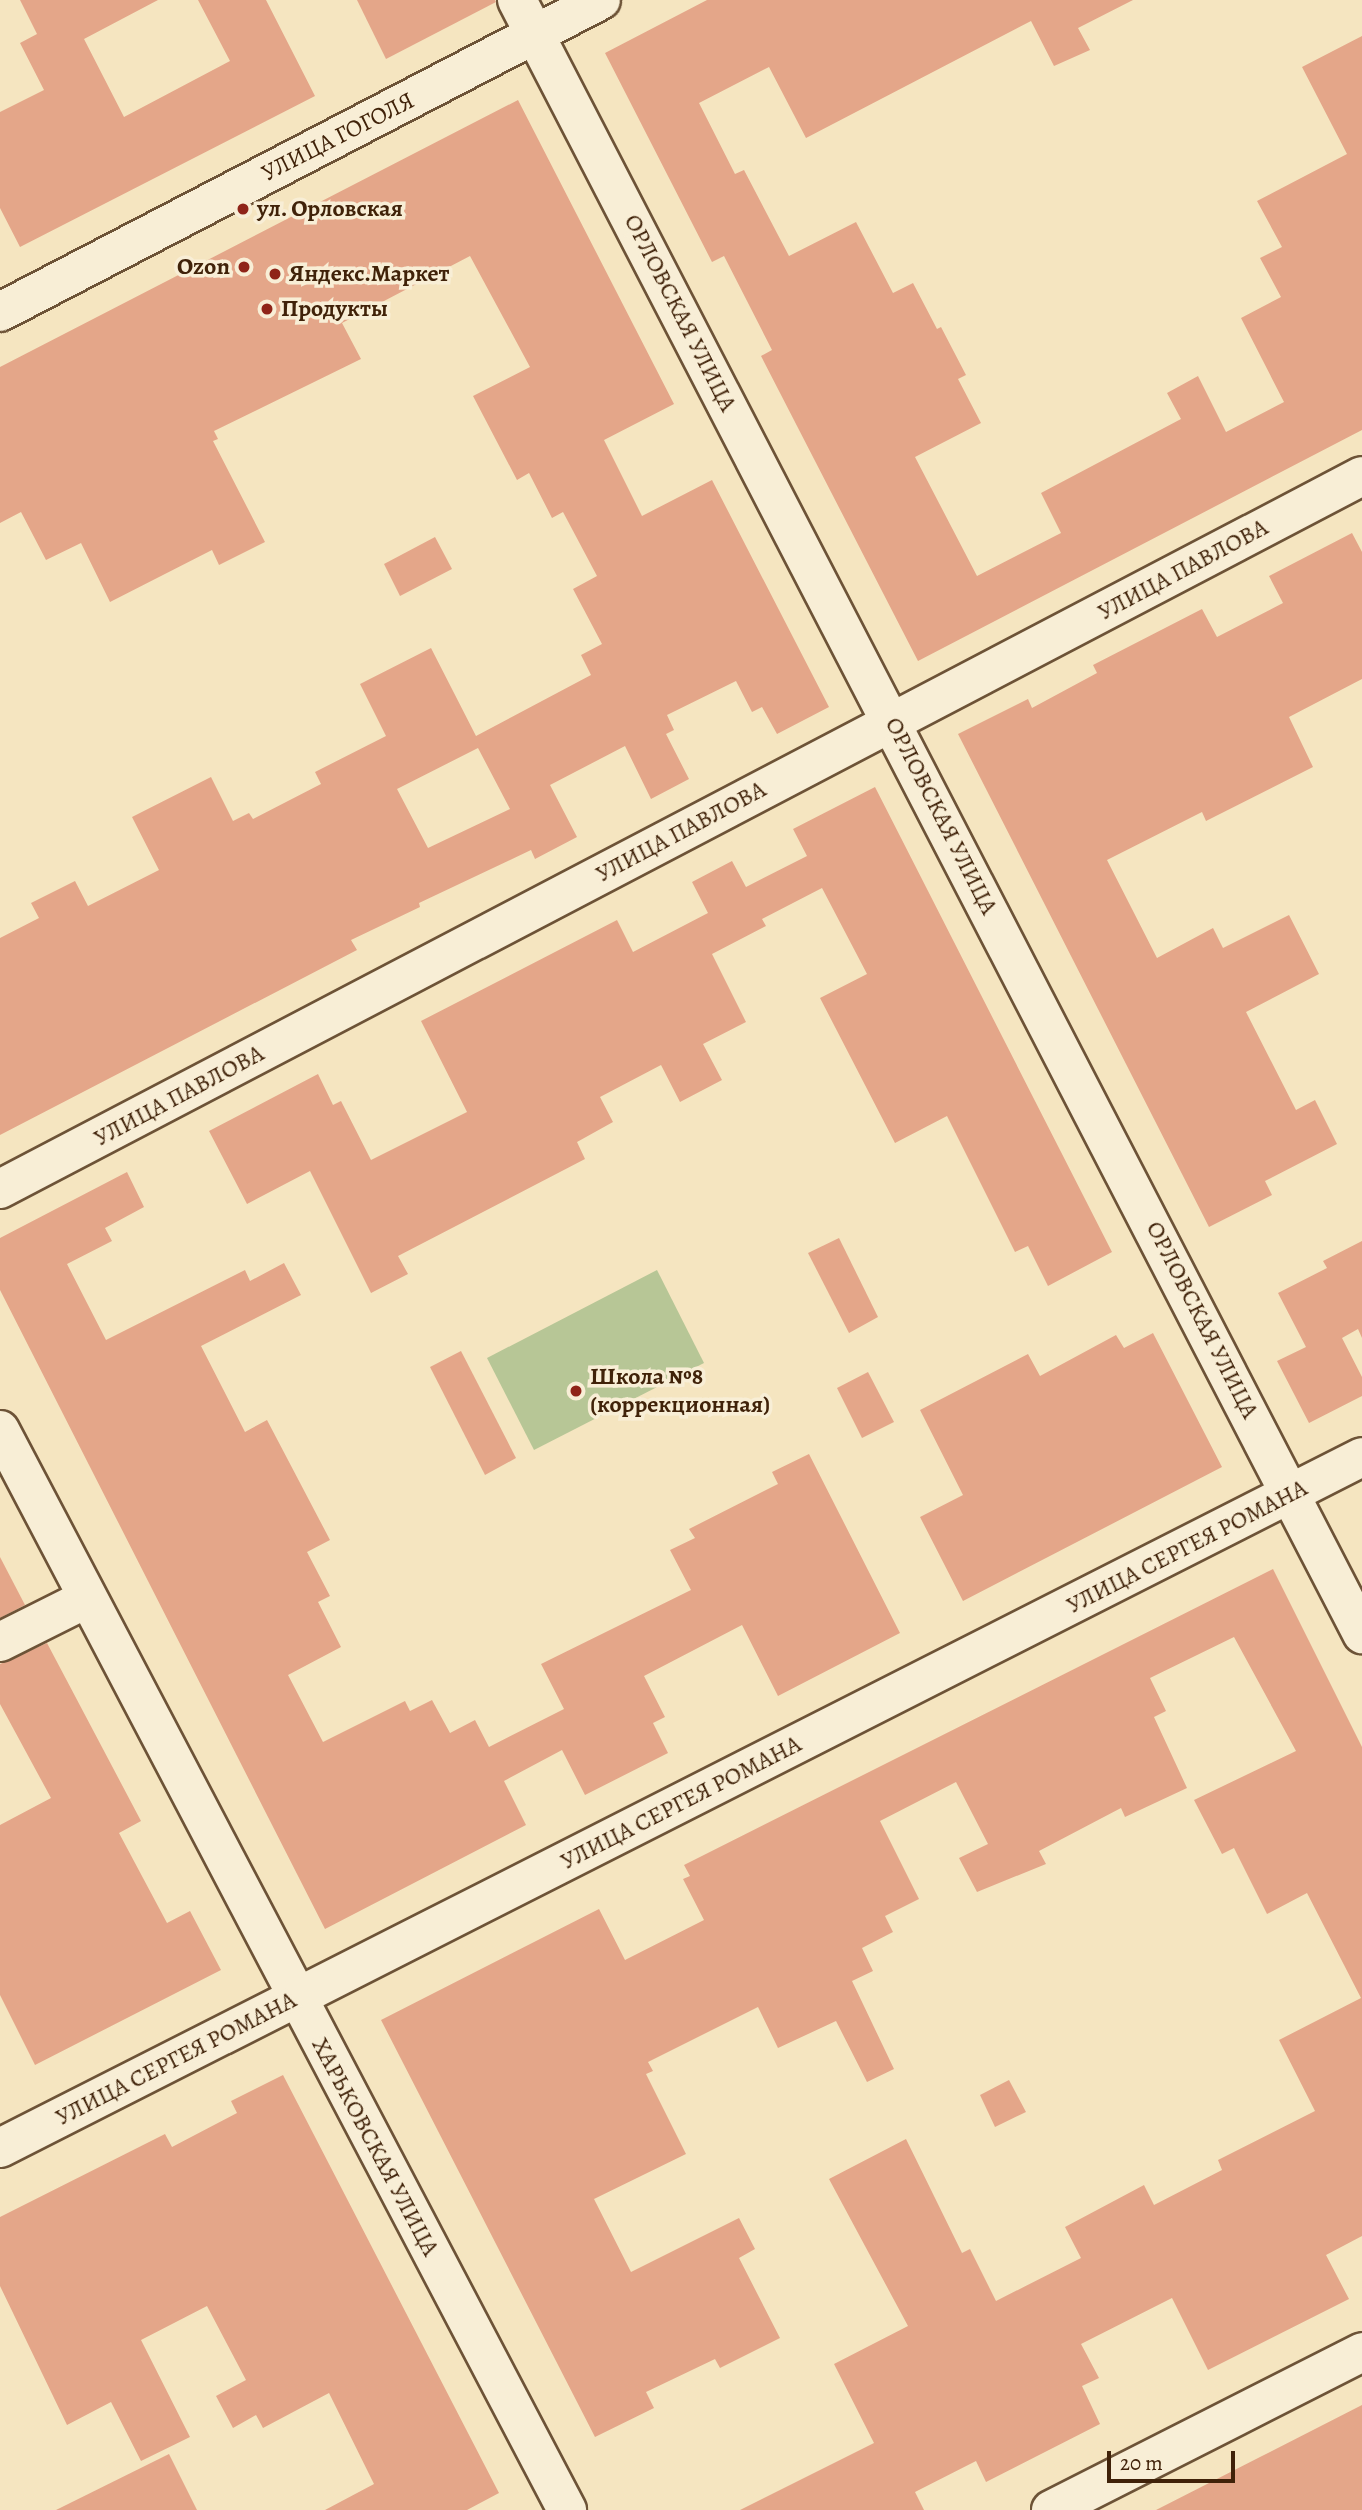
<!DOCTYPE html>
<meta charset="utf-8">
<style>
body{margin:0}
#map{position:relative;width:1362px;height:2510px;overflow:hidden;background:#f5e5c0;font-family:Alegreya,serif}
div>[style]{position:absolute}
.green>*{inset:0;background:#b7c696}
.building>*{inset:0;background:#e4a689}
.roads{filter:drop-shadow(2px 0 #6d5337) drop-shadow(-2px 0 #6d5337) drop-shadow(0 2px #6d5337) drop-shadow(0 -2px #6d5337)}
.minor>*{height:38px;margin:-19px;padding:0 19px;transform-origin:19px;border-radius:19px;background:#f8eed6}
.dots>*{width:19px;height:19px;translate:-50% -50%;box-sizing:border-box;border:4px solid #f8eed6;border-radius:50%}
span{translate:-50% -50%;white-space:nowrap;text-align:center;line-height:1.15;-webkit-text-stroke:7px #f8eed6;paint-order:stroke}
.street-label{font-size:24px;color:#402209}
.poi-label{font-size:24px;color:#402209;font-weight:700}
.left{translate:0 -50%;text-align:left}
.right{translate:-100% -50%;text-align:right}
.scale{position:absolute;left:1107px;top:2451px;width:128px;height:32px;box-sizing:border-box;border:4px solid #402209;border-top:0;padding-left:9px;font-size:21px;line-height:24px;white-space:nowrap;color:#402209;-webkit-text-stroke:5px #f8eed6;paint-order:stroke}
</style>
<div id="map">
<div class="green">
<div style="clip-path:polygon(657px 1270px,704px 1363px,534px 1450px,487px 1358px)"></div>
</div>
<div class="building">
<div style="clip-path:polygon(20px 0,158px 0,84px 39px,124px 117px,230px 61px,198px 0,266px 0,315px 96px,20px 247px,0 208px,0 112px,44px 90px,20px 43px,37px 34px)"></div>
<div style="clip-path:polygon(357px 0,495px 0,496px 2px,386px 59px)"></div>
<div style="clip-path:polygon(707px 0,1133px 0,1078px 28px,1090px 50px,1054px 66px,1031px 21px,806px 138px,769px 67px,699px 103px,735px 174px,744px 170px,789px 256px,856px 222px,893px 293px,913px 283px,937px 329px,941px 327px,966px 375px,958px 379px,981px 423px,915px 457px,977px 576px,1061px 533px,1041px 493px,1181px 419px,1167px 393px,1198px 376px,1226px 432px,1284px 402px,1241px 318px,1281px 297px,1260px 258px,1282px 247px,1257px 201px,1347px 154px,1302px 67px,1362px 36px,1362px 430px,918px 661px,761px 356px,772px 350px,724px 256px,712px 262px,605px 53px)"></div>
<div style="clip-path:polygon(evenodd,518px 100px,674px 404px,604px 440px,642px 516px,712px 480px,829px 707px,777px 734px,762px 707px,752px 712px,736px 681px,667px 715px,674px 730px,666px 734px,689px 779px,651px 799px,625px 746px,550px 785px,577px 837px,535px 859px,531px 850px,419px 903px,420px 907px,351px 940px,357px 950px,0 1135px,0 938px,39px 918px,31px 903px,75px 881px,88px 906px,159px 870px,132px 817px,211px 777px,233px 821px,249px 813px,253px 819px,321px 784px,315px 772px,386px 736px,360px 684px,431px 648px,476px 736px,591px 675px,581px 655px,602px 644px,573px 589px,597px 576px,563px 512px,552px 518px,529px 473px,517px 480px,473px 396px,530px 367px,470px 256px,342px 323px,361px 359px,214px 431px,218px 439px,213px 441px,265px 542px,219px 565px,212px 550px,110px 602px,81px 543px,46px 560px,21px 512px,0 523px,0 367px,518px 100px,478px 748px,510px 809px,428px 848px,397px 789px,478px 748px)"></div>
<div style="clip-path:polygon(1352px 533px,1362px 552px,1362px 679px,1289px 717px,1313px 767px,1206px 821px,1202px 812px,1107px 860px,1157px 958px,1213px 928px,1223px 948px,1289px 915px,1319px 974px,1246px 1012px,1296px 1110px,1315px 1100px,1337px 1144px,1265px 1181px,1272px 1195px,1209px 1227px,958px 734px,1028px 699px,1032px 708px,1097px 673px,1093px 665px,1202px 609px,1217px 637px,1283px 603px,1269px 576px)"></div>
<div style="clip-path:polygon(435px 537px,452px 569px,400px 596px,384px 564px)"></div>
<div style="clip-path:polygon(875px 787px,1112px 1252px,1048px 1286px,1028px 1246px,1015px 1252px,947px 1116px,895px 1143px,820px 998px,867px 974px,822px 888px,762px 919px,766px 926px,712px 954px,746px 1022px,703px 1044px,722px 1080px,680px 1102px,661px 1065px,600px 1097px,613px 1122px,577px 1142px,585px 1159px,398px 1256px,408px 1274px,371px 1293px,310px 1171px,247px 1204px,209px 1131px,318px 1074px,333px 1105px,341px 1101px,371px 1160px,467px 1112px,421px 1021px,617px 920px,633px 952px,708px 913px,692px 882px,732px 861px,746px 887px,807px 856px,793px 829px)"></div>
<div style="clip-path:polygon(127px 1172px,144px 1207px,105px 1228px,112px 1241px,67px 1264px,106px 1340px,245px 1270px,250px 1281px,284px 1263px,301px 1295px,201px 1346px,245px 1432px,267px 1420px,330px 1540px,307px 1552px,330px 1596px,318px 1602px,341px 1647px,288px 1675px,323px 1742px,405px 1701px,410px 1711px,432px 1700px,450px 1733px,475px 1720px,489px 1747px,564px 1709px,541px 1664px,691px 1590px,670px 1550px,695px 1538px,689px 1529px,778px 1484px,772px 1472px,809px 1454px,900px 1633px,778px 1696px,742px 1625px,644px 1676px,665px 1717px,653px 1723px,668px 1753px,585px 1795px,562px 1750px,504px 1781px,526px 1825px,325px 1929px,0 1290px,0 1238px)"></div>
<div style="clip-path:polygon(839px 1238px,878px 1317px,849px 1333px,808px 1253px)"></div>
<div style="clip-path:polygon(1362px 1241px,1362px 1338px,1358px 1329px,1342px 1338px,1362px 1377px,1362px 1396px,1309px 1423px,1277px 1361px,1306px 1347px,1278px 1293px,1327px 1268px,1323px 1261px)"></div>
<div style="clip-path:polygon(1153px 1333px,1222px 1467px,963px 1601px,920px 1517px,963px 1495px,920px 1410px,1028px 1354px,1040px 1376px,1116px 1335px,1124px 1348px)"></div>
<div style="clip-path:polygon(461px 1351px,516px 1458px,485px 1475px,430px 1367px)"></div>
<div style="clip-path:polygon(868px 1372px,894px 1422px,862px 1438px,837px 1388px)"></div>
<div style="clip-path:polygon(0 1557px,25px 1605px,0 1618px)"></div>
<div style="clip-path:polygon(1273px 1569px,1362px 1747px,1362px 2236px,1326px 2255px,1349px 2299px,1208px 2370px,1172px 2298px,1081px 2344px,1099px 2378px,1082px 2386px,1100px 2424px,986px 2482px,976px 2461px,915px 2492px,924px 2510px,740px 2510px,874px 2443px,834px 2364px,908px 2326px,829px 2179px,906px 2139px,962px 2253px,970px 2249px,996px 2301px,1081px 2258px,1065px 2227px,1144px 2185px,1154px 2205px,1222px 2170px,1218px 2160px,1315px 2111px,1279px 2040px,1361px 1998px,1307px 1893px,1267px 1914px,1234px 1848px,1222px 1854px,1194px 1800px,1296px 1751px,1234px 1637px,1150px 1678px,1166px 1711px,1154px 1717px,1187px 1788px,1125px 1817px,1121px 1808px,1039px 1851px,1046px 1864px,977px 1892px,959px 1858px,988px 1844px,956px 1782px,880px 1821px,919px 1899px,885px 1916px,893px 1932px,862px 1948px,873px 1971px,852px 1981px,894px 2069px,867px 2082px,836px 2021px,778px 2048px,758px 2007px,648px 2062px,653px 2071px,646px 2074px,686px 2154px,594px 2199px,631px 2272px,739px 2218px,755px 2249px,739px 2258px,780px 2338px,720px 2368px,715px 2359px,646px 2392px,654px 2408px,595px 2437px,381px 2020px,599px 1909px,625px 1960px,704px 1920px,683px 1879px,690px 1876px,684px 1865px)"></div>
<div style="clip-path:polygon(47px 1643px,141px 1821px,119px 1833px,167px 1923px,190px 1911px,221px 1970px,35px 2065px,0 1995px,0 1825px,51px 1798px,0 1704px,0 1664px)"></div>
<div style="clip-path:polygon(283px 2075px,499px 2493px,467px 2510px,325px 2510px,374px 2484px,329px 2393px,263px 2428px,256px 2415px,233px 2428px,216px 2396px,246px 2380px,207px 2306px,141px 2340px,190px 2437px,141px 2461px,111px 2402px,67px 2425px,0 2286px,0 2217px,165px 2134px,172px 2147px,237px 2113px,231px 2101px)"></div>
<div style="clip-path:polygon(1009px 2080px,1026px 2112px,995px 2127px,980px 2095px)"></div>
<div style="clip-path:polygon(1362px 2405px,1362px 2510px,1156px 2510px,1262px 2456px)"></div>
<div style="clip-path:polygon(169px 2454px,197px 2510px,56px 2510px)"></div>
</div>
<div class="roads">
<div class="minor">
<div style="left:517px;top:0;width:1840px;rotate:62.65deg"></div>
<div style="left:0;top:312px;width:677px;rotate:-27.44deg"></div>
<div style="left:0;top:1189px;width:1537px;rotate:-27.63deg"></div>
<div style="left:0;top:1430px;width:1220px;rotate:62.3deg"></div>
<div style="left:0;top:1642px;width:96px;rotate:-26.6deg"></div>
<div style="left:0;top:2148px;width:1527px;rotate:-26.9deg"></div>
<div style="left:1051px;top:2510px;width:349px;rotate:-26.9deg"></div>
</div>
</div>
<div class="dots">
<div style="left:243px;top:209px;background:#8f2418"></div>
<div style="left:244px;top:267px;background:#8f2418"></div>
<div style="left:275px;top:274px;background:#8f2418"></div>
<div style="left:267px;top:309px;background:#8f2418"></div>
<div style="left:576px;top:1391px;background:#8f2418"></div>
</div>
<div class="street-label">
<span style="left:338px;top:137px;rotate:-27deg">УЛИЦА ГОГОЛЯ</span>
<span style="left:680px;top:313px;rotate:63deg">ОРЛОВСКАЯ УЛИЦА</span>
<span style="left:1183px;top:570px;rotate:-28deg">УЛИЦА ПАВЛОВА</span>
<span style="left:941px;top:816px;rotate:63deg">ОРЛОВСКАЯ УЛИЦА</span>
<span style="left:681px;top:832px;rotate:-28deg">УЛИЦА ПАВЛОВА</span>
<span style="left:179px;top:1096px;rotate:-28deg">УЛИЦА ПАВЛОВА</span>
<span style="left:1202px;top:1320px;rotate:63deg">ОРЛОВСКАЯ УЛИЦА</span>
<span style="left:1187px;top:1547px;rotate:-27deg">УЛИЦА СЕРГЕЯ РОМАНА</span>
<span style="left:681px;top:1803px;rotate:-27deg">УЛИЦА СЕРГЕЯ РОМАНА</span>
<span style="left:176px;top:2059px;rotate:-27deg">УЛИЦА СЕРГЕЯ РОМАНА</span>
<span style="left:375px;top:2147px;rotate:62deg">ХАРЬКОВСКАЯ УЛИЦА</span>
</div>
<div class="poi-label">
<span class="left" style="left:257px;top:209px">ул. Орловская</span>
<span class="right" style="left:230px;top:267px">Ozon</span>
<span class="left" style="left:289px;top:274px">Яндекс.Маркет</span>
<span class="left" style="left:281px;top:309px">Продукты</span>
<span class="left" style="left:590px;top:1391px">Школа №8<br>(коррекционная)</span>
</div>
<div class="scale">20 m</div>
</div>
